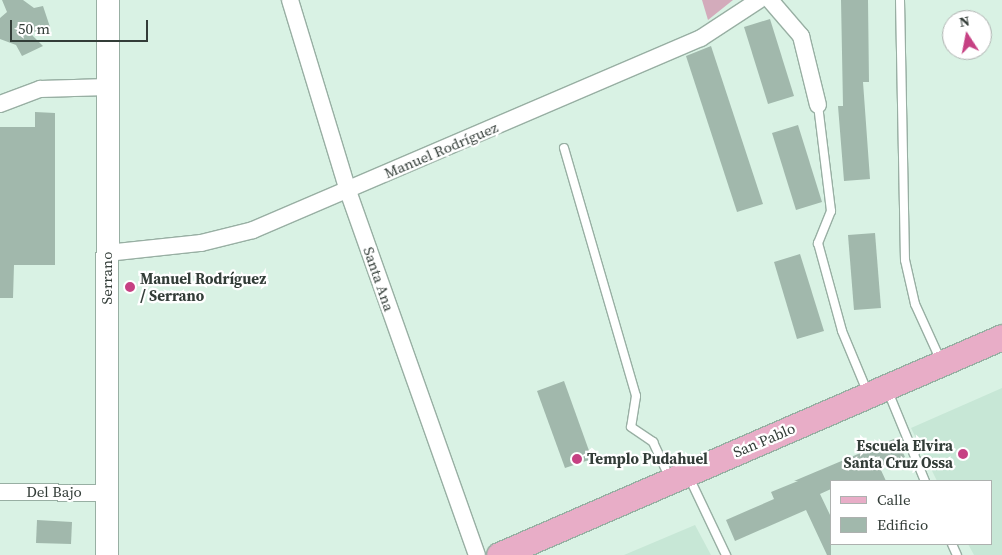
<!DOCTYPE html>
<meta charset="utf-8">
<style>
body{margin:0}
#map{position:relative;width:1002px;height:555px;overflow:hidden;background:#d9f2e4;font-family:"Source Serif 4",serif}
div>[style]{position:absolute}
.built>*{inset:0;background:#c7e7d6}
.green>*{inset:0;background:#d3abbb}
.building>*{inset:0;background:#a1b8ac}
.roads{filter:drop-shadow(1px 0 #98afa3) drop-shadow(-1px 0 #98afa3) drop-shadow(0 1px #98afa3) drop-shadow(0 -1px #98afa3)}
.service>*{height:8px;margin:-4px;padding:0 4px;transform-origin:4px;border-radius:4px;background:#fff}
.minor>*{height:16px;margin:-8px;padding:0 8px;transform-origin:8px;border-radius:8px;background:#fff}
.secondary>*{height:22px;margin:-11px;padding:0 11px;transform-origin:11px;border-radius:11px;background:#fff}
.primary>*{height:25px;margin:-12.5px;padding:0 12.5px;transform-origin:12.5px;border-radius:12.5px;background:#e8adc7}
.dots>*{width:14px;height:14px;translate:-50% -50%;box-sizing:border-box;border:2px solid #fff;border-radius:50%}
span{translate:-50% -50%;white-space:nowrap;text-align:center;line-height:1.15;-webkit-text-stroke:4.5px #fff;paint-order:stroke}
.street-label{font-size:15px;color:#333d38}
.poi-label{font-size:15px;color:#333d38;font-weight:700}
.left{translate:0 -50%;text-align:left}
.right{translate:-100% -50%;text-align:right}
.legend{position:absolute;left:830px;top:480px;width:162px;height:65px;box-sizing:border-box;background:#fff;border:1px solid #adb1af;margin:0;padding:6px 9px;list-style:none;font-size:15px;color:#333d38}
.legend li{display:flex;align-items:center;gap:10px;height:25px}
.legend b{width:25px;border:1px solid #adb1af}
.north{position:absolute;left:942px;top:10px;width:50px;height:50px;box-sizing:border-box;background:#fff;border:1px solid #adb1af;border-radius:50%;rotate:349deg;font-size:14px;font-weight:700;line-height:20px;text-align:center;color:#333d38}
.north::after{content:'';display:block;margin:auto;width:18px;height:22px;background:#c64183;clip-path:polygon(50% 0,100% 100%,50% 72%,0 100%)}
.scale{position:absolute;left:10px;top:20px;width:138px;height:22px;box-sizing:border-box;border:2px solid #333d38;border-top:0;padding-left:6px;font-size:15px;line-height:18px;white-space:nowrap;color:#333d38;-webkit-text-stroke:4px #fff;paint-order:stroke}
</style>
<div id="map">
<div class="built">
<div style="clip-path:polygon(1002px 388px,1002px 555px,974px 555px,968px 544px,991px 544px,991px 481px,937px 481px,911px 428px)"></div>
<div style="clip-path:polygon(695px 525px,711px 555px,624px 555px)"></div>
</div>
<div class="green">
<div style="clip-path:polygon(702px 0,733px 0,708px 20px)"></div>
</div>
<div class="building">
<div style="clip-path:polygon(2px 0,23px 0,34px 8px,43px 6px,50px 27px,30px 33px,43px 46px,22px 56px,16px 45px,0 39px,0 18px,7px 12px)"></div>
<div style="clip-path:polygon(841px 0,868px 0,869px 82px,863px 82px,870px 179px,844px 181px,838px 106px,843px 106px)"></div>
<div style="clip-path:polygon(770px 19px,794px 96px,768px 104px,744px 27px)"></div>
<div style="clip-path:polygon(711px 46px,763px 204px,737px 212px,686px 56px)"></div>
<div style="clip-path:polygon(35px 112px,55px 113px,55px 265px,14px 265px,13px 298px,0 298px,0 127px,35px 127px)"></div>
<div style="clip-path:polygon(798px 125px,822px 202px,796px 210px,772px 133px)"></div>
<div style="clip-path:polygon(875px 233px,881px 308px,854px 310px,848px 235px)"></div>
<div style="clip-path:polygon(800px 254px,824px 331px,797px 339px,774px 262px)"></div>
<div style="clip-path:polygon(564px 381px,592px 459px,565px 468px,537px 391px)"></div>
<div style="clip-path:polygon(896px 438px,905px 457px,880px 468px,886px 481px,831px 481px,831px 489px,820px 494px,831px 517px,831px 555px,827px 555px,806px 510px,735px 541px,726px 520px,774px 499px,771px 492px,798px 481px,794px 481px)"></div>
<div style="clip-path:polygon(37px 520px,72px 522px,71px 544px,36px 543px)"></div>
</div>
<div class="roads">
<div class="service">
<div style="left:900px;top:0;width:260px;rotate:88.9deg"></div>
<div style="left:905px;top:260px;width:45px;rotate:77.2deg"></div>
<div style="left:915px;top:304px;width:63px;rotate:65.5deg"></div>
<div style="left:818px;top:105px;width:107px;rotate:83deg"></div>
<div style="left:831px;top:211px;width:35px;rotate:112deg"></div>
<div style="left:818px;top:243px;width:91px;rotate:74.7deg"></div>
<div style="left:842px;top:331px;width:65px;rotate:67.4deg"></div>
<div style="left:564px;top:148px;width:258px;rotate:73.8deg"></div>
<div style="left:636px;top:396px;width:31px;rotate:99deg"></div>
<div style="left:631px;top:427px;width:27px;rotate:34deg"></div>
<div style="left:653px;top:442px;width:38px;rotate:65deg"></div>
<div style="left:887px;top:389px;width:100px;rotate:67.6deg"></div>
<div style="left:688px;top:475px;width:89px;rotate:64.6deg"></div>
<div style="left:952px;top:544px;width:12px;rotate:66deg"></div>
</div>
<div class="minor">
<div style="left:290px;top:0;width:200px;rotate:73.1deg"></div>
<div style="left:348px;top:191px;width:386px;rotate:70.5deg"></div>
<div style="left:770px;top:0;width:48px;rotate:49.3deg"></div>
<div style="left:801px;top:36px;width:71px;rotate:76.2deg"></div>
<div style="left:0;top:104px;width:43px;rotate:-20.6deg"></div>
<div style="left:40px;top:89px;width:68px;rotate:-1.7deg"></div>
<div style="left:107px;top:253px;width:95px;rotate:-6.1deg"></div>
<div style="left:201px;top:243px;width:54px;rotate:-14deg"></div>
<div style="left:253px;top:230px;width:487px;rotate:-23.2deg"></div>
<div style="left:701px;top:38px;width:69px;rotate:-33.2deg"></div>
<div style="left:0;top:492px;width:107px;rotate:0.5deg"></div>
</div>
<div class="secondary">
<div style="left:107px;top:555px;width:555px;rotate:-89.9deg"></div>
</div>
<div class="primary">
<div style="left:499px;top:555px;width:548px;rotate:-23.43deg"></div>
</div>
</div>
<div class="dots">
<div style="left:130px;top:287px;background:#c64183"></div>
<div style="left:963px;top:454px;background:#c64183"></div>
<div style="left:577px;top:459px;background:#c64183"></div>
</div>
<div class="street-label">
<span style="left:441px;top:150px;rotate:-23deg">Manuel Rodríguez</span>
<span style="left:107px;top:278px;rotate:-90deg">Serrano</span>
<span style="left:379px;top:279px;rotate:71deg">Santa Ana</span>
<span style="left:764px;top:440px;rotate:-23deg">San Pablo</span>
<span style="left:54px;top:492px">Del Bajo</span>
</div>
<div class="poi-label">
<span class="left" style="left:140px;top:287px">Manuel Rodríguez<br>/ Serrano</span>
<span class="right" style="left:953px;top:454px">Escuela Elvira<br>Santa Cruz Ossa</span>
<span class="left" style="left:587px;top:459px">Templo Pudahuel</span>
</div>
<ul class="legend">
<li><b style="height:6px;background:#e8adc7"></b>Calle</li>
<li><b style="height:14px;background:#a1b8ac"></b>Edificio</li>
</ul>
<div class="north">N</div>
<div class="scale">50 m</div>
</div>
